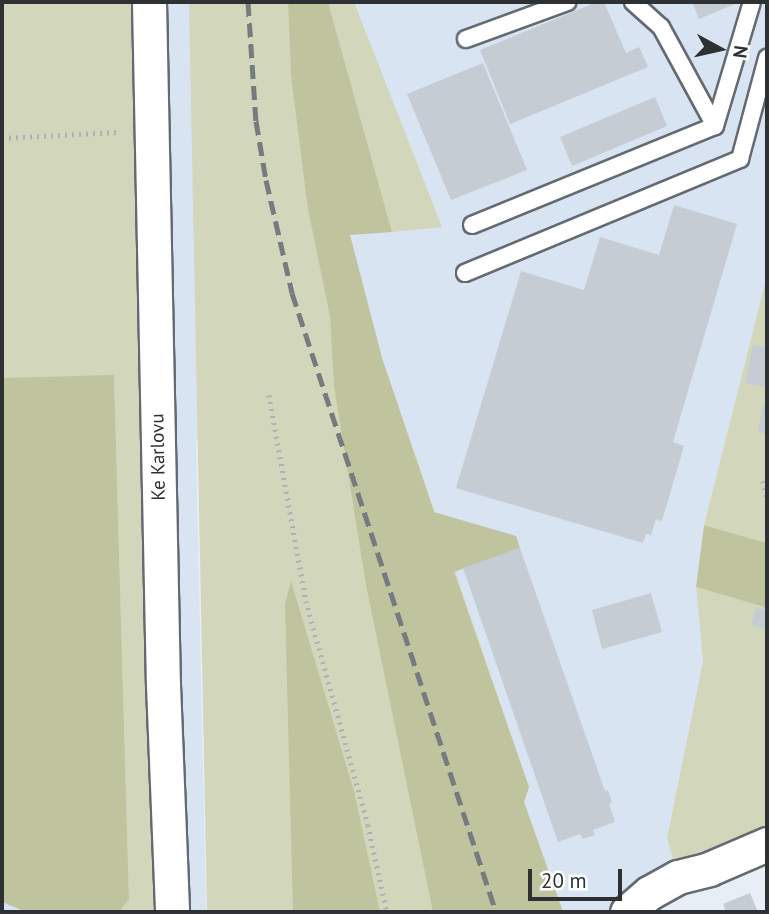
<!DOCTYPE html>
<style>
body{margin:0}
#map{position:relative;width:769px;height:914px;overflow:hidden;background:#e8eef6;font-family:"PT Sans",sans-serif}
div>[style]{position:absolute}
.built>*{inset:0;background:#d8e4f1}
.green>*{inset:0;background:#d2d6bb}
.forest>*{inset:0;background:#bfc49e}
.building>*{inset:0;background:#c6ccd4}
.path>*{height:4.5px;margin-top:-2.25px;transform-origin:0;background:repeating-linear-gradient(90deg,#adb2b9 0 2px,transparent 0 7px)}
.roads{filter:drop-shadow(2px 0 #646a71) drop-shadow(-2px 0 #646a71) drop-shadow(0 2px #646a71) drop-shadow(0 -2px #646a71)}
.lane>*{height:16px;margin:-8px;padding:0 8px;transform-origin:8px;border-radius:8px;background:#fff}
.street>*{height:33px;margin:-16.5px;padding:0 16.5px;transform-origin:16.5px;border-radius:16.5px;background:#fff}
.rail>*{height:5px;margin-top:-2.5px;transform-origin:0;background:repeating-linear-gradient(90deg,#767b7f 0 14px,transparent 0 21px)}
span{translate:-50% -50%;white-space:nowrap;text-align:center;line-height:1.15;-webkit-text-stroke:5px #fff;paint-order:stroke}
.street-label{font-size:19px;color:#2e3134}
.frame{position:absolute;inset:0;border:4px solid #2e3134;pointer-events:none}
.north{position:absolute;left:685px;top:14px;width:70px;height:70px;-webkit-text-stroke:5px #fff;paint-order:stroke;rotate:98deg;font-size:19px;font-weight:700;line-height:28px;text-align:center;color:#2e3134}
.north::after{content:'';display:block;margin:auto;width:24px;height:32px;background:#2e3134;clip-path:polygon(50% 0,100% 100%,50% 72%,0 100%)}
.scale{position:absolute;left:528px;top:869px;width:94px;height:32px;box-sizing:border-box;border:4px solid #2e3134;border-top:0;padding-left:9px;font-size:21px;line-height:24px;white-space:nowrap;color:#2e3134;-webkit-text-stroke:5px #fff;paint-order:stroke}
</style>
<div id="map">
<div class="built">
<div style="clip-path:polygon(2px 2px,767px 2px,767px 275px,704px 525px,696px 587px,703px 661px,667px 838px,678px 877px,627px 912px,563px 912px,523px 802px,529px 787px,397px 403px,196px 441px,206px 912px,2px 912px)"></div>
</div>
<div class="green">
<div style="clip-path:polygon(2px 2px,136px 2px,158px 912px,119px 912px,129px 898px,114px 376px,2px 378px)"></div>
<div style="clip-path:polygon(189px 2px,288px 2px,291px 76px,314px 237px,350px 235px,382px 358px,529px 787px,524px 802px,563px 912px,207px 912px)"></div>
<div style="clip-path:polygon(328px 2px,354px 2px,442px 227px,392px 232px)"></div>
<div style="clip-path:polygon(767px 275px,767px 543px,704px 525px)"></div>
<div style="clip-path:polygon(696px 587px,767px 608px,767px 844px,678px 877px,667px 838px,703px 661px)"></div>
</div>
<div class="forest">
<div style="clip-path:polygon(288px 2px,328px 2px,392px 232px,350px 235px,382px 358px,434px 512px,516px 536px,520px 548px,454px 572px,529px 787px,524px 802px,563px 912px,433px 912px,366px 585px,334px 386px,330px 316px,308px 209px,291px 76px)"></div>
<div style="clip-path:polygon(114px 375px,129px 899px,119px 912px,26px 912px,2px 902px,2px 378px)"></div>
<div style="clip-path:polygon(704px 525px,767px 543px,767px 608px,696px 587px)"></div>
<div style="clip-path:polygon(291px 581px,354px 791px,380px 912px,293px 912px,285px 604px)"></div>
</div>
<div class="building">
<div style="clip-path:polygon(597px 2px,604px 2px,626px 53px,639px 47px,648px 67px,510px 124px,480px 50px)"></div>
<div style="clip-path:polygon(692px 2px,735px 2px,735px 4px,699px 19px)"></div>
<div style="clip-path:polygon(483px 63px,527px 170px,451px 200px,407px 94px)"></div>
<div style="clip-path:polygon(655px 97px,667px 126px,572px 166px,560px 137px)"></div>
<div style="clip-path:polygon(674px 205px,737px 224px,673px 442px,684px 446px,662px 521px,656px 519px,651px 535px,646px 534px,643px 543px,456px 488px,521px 271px,584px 290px,600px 237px,659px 255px)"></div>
<div style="clip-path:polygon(753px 345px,767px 348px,767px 387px,745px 383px)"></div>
<div style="clip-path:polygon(763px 405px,767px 406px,767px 434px,758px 432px)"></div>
<div style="clip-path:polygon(520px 548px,605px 791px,608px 790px,612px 802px,609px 804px,615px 822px,593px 830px,595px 835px,583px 839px,580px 834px,558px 842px,463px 568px)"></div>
<div style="clip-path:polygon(651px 593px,662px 632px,602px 649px,592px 610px)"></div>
<div style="clip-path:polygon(756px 607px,767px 611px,767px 630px,751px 625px)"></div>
<div style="clip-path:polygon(750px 893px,758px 912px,726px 912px,723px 904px)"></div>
</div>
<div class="path">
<div style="left:2px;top:138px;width:117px;rotate:-2.9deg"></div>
<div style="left:269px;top:395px;width:209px;rotate:79.8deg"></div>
<div style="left:306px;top:601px;width:232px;rotate:74.5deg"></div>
<div style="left:368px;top:825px;width:89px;rotate:77.7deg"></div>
<div style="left:763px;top:481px;width:17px;rotate:77deg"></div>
</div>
<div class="roads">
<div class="lane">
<div style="left:633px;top:2px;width:38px;rotate:42deg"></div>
<div style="left:661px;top:27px;width:113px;rotate:61.4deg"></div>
<div style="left:466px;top:39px;width:108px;rotate:-20.1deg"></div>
<div style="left:472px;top:225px;width:262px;rotate:-22.2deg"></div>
<div style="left:715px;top:126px;width:129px;rotate:-73.4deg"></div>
<div style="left:465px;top:273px;width:298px;rotate:-22.5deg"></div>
<div style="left:740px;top:159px;width:105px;rotate:-75deg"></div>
</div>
<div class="street">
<div style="left:149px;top:2px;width:683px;rotate:88.83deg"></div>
<div style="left:163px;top:685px;width:227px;rotate:87.7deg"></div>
<div style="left:627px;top:912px;width:29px;rotate:-41deg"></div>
<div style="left:649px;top:893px;width:33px;rotate:-29deg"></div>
<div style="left:678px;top:877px;width:32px;rotate:-14deg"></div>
<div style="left:709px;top:869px;width:63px;rotate:-23.3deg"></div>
</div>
</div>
<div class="rail">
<div style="left:248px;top:2px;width:119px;rotate:86.2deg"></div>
<div style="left:256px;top:121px;width:60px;rotate:80.4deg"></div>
<div style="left:266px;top:180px;width:116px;rotate:77deg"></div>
<div style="left:292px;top:293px;width:652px;rotate:71.76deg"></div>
</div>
<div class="street-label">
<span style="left:158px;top:457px;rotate:-91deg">Ke Karlovu</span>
</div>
<div class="frame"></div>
<div class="north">N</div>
<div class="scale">20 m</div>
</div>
